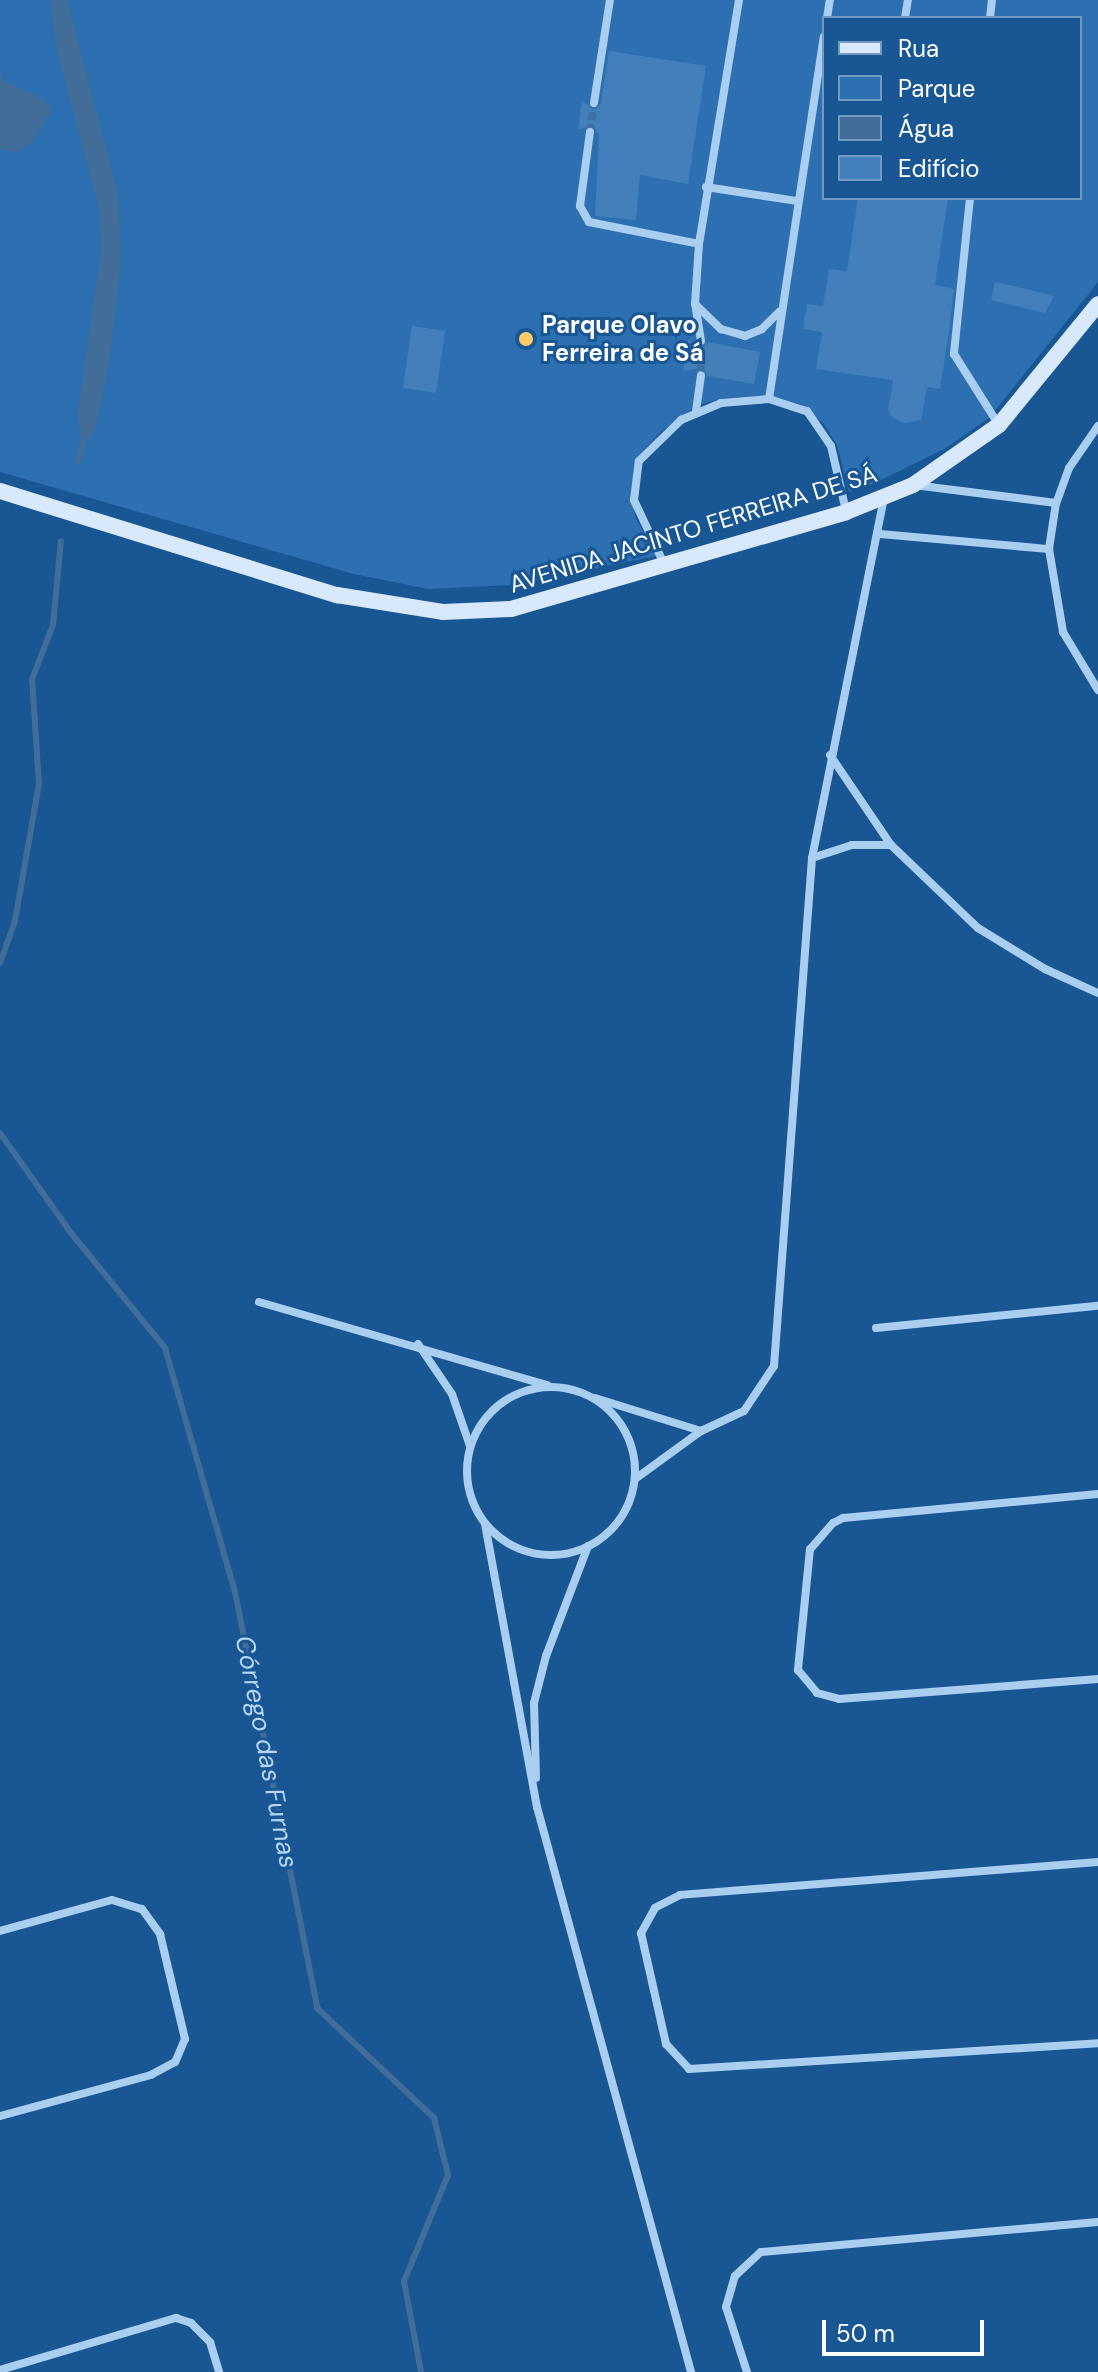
<!DOCTYPE html>
<meta charset="utf-8">
<style>
body{margin:0}
#map{position:relative;width:1098px;height:2372px;overflow:hidden;background:#195694;font-family:"DM Sans",sans-serif}
div>[style]{position:absolute}
.green>*{inset:0;background:#2c70b2}
.water>*{inset:0;background:#426d99}
.stream>*{height:6px;margin:-3px;padding:0 3px;transform-origin:3px;border-radius:3px;background:#426d99}
.building>*{inset:0;background:#427fbb}
.street-tunnel>*{height:8px;margin-top:-4px;transform-origin:0;background:repeating-linear-gradient(90deg,#3c6fa4 0 8px,transparent 0 12px)}
.street>*{height:8px;margin:-4px;padding:0 4px;transform-origin:4px;border-radius:4px;background:#aacef0}
.street>.ring{margin:-4px;padding:0;box-sizing:content-box;background:none;border:8px solid #aacef0;border-radius:50%}
.secondary>*{height:16px;margin:-8px;padding:0 8px;transform-origin:8px;border-radius:8px;background:#d8e9fb}
.dots>*{width:22px;height:22px;translate:-50% -50%;box-sizing:border-box;border:4px solid #195694;border-radius:50%}
span{translate:-50% -50%;white-space:nowrap;text-align:center;line-height:1.15;-webkit-text-stroke:6px #195694;paint-order:stroke}
.poi-label{font-size:24px;color:#fff;font-weight:700}
.left{translate:0 -50%;text-align:left}
.street-label{font-size:24px;color:#fff}
.water-label{font-size:26px;color:#b6d7f7;font-style:italic}
.legend{position:absolute;left:822px;top:16px;width:260px;height:184px;box-sizing:border-box;background:#195694;border:2px solid #759abf;margin:0;padding:10px 14px;list-style:none;font-size:24px;color:#fff}
.legend li{display:flex;align-items:center;gap:16px;height:40px}
.legend b{width:40px;border:2px solid #759abf}
.scale{position:absolute;left:822px;top:2320px;width:162px;height:36px;box-sizing:border-box;border:4px solid #fff;border-top:0;padding-left:10px;font-size:24px;line-height:28px;white-space:nowrap;color:#fff;-webkit-text-stroke:6px #195694;paint-order:stroke}
</style>
<div id="map">
<div class="green">
<div style="clip-path:polygon(evenodd,0 0,1098px 0,1098px 282px,989px 418px,944px 449px,875px 483px,849px 492px,837px 445px,824px 424px,800px 404px,767px 396px,724px 398px,698px 405px,662px 431px,643px 451px,633px 471px,635px 517px,657px 556px,509px 585px,428px 589px,354px 574px,0 472px,0 0,824px 18px,1080px 18px,1080px 198px,824px 198px,824px 18px)"></div>
</div>
<div class="water">
<div style="clip-path:polygon(51px 0,67px 0,118px 195px,121px 260px,109px 363px,95px 430px,81px 448px,78px 411px,102px 244px,98px 204px,56px 47px)"></div>
<div style="clip-path:polygon(0 72px,4px 81px,45px 100px,52px 110px,32px 142px,18px 152px,0 150px)"></div>
</div>
<div class="stream">
<div style="left:78px;top:461px;width:20px;rotate:-75deg"></div>
<div style="left:0;top:963px;width:45px;rotate:-70.3deg"></div>
<div style="left:15px;top:921px;width:139px;rotate:-80.1deg"></div>
<div style="left:39px;top:784px;width:105px;rotate:-93.8deg"></div>
<div style="left:32px;top:679px;width:58px;rotate:-68.7deg"></div>
<div style="left:53px;top:625px;width:84px;rotate:-84.6deg"></div>
<div style="left:0;top:1133px;width:123px;rotate:54.6deg"></div>
<div style="left:71px;top:1233px;width:149px;rotate:50.7deg"></div>
<div style="left:165px;top:1348px;width:254px;rotate:74deg"></div>
<div style="left:235px;top:1592px;width:424px;rotate:78.8deg"></div>
<div style="left:317px;top:2008px;width:161px;rotate:43.2deg"></div>
<div style="left:434px;top:2118px;width:59px;rotate:76.2deg"></div>
<div style="left:448px;top:2175px;width:115px;rotate:112.5deg"></div>
<div style="left:404px;top:2281px;width:93px;rotate:79.4deg"></div>
</div>
<div class="building">
<div style="clip-path:polygon(609px 51px,706px 66px,688px 184px,640px 175px,636px 220px,595px 216px,599px 134px,592px 125px,578px 130px,582px 101px,594px 110px,601px 104px)"></div>
<div style="clip-path:polygon(858px 198px,948px 198px,935px 285px,954px 289px,949px 332px,940px 389px,927px 387px,921px 420px,905px 423px,893px 418px,888px 410px,893px 380px,816px 369px,822px 332px,803px 329px,807px 304px,823px 306px,829px 269px,847px 271px)"></div>
<div style="clip-path:polygon(995px 282px,1014px 286px,1054px 296px,1045px 313px,991px 300px)"></div>
<div style="clip-path:polygon(412px 326px,445px 331px,436px 393px,403px 388px)"></div>
<div style="clip-path:polygon(688px 339px,699px 348px,708px 342px,760px 352px,754px 384px,708px 376px,703px 368px,683px 371px)"></div>
</div>
<div class="street-tunnel">
<div style="left:590px;top:132px;width:29px;rotate:-82deg"></div>
<div style="left:701px;top:341px;width:34px;rotate:90deg"></div>
</div>
<div class="street">
<div style="left:827px;top:18px;width:18px;rotate:-81deg"></div>
<div style="left:905px;top:18px;width:18px;rotate:-81deg"></div>
<div style="left:990px;top:18px;width:18px;rotate:-84deg"></div>
<div style="left:594px;top:103px;width:104px;rotate:-81.2deg"></div>
<div style="left:590px;top:132px;width:75px;rotate:97.7deg"></div>
<div style="left:580px;top:206px;width:18px;rotate:61deg"></div>
<div style="left:589px;top:222px;width:112px;rotate:11.3deg"></div>
<div style="left:706px;top:187px;width:91px;rotate:8.8deg"></div>
<div style="left:970px;top:198px;width:157px;rotate:95.9deg"></div>
<div style="left:954px;top:354px;width:83px;rotate:57.8deg"></div>
<div style="left:696px;top:305px;width:35px;rotate:44deg"></div>
<div style="left:721px;top:329px;width:25px;rotate:16deg"></div>
<div style="left:745px;top:336px;width:18px;rotate:-22deg"></div>
<div style="left:762px;top:329px;width:24px;rotate:-45deg"></div>
<div style="left:701px;top:341px;width:37px;rotate:-99deg"></div>
<div style="left:695px;top:304px;width:60px;rotate:-86.2deg"></div>
<div style="left:699px;top:244px;width:247px;rotate:-80.7deg"></div>
<div style="left:769px;top:399px;width:366px;rotate:-81.4deg"></div>
<div style="left:696px;top:411px;width:36px;rotate:-82deg"></div>
<div style="left:1098px;top:426px;width:51px;rotate:124.6deg"></div>
<div style="left:1069px;top:468px;width:37px;rotate:110deg"></div>
<div style="left:1056px;top:503px;width:47px;rotate:98.7deg"></div>
<div style="left:1049px;top:549px;width:84px;rotate:80.4deg"></div>
<div style="left:1063px;top:632px;width:68px;rotate:58.9deg"></div>
<div style="left:914px;top:485px;width:143px;rotate:7.2deg"></div>
<div style="left:880px;top:534px;width:170px;rotate:5.1deg"></div>
<div style="left:665px;top:566px;width:73px;rotate:-115.2deg"></div>
<div style="left:634px;top:500px;width:39px;rotate:-83deg"></div>
<div style="left:639px;top:461px;width:59px;rotate:-44.3deg"></div>
<div style="left:681px;top:420px;width:43px;rotate:-23deg"></div>
<div style="left:721px;top:403px;width:48px;rotate:-4.8deg"></div>
<div style="left:769px;top:399px;width:40px;rotate:18deg"></div>
<div style="left:807px;top:411px;width:42px;rotate:55.6deg"></div>
<div style="left:831px;top:446px;width:67px;rotate:77deg"></div>
<div style="left:830px;top:755px;width:109px;rotate:55.9deg"></div>
<div style="left:891px;top:845px;width:120px;rotate:43.7deg"></div>
<div style="left:978px;top:928px;width:79px;rotate:31.5deg"></div>
<div style="left:1045px;top:969px;width:58px;rotate:24.4deg"></div>
<div style="left:812px;top:858px;width:42px;rotate:-18deg"></div>
<div style="left:852px;top:845px;width:39px"></div>
<div style="left:259px;top:1302px;width:300px;rotate:16.1deg"></div>
<div style="left:876px;top:1328px;width:223px;rotate:-5.7deg"></div>
<div style="left:418px;top:1344px;width:60px;rotate:55.8deg"></div>
<div style="left:452px;top:1394px;width:55px;rotate:70.9deg"></div>
<div class="ring" style="left:467px;top:1387px;width:160px;height:160px"></div>
<div style="left:595px;top:1398px;width:111px;rotate:17.3deg"></div>
<div style="left:635px;top:1479px;width:82px;rotate:-36deg"></div>
<div style="left:701px;top:1431px;width:47px;rotate:-24.9deg"></div>
<div style="left:744px;top:1411px;width:54px;rotate:-56.3deg"></div>
<div style="left:774px;top:1366px;width:509px;rotate:-85.72deg"></div>
<div style="left:812px;top:858px;width:366px;rotate:-78.7deg"></div>
<div style="left:1098px;top:1494px;width:256px;rotate:174.6deg"></div>
<div style="left:843px;top:1518px;width:11px;rotate:153deg"></div>
<div style="left:833px;top:1523px;width:35px;rotate:131deg"></div>
<div style="left:810px;top:1549px;width:122px;rotate:95.7deg"></div>
<div style="left:798px;top:1670px;width:30px;rotate:50deg"></div>
<div style="left:817px;top:1693px;width:23px;rotate:15deg"></div>
<div style="left:839px;top:1699px;width:260px;rotate:-4.4deg"></div>
<div style="left:485px;top:1524px;width:288px;rotate:79.6deg"></div>
<div style="left:537px;top:1807px;width:586px;rotate:74.75deg"></div>
<div style="left:536px;top:1778px;width:75px;rotate:-91.5deg"></div>
<div style="left:534px;top:1703px;width:49px;rotate:-75.7deg"></div>
<div style="left:546px;top:1656px;width:118px;rotate:-69.1deg"></div>
<div style="left:1098px;top:1862px;width:419px;rotate:175.5deg"></div>
<div style="left:680px;top:1895px;width:28px;rotate:153deg"></div>
<div style="left:655px;top:1908px;width:29px;rotate:119deg"></div>
<div style="left:641px;top:1933px;width:114px;rotate:77.3deg"></div>
<div style="left:666px;top:2044px;width:34px;rotate:47deg"></div>
<div style="left:689px;top:2069px;width:410px;rotate:-3.6deg"></div>
<div style="left:0;top:1931px;width:116px;rotate:-15.5deg"></div>
<div style="left:112px;top:1900px;width:31px;rotate:17deg"></div>
<div style="left:142px;top:1909px;width:31px;rotate:54deg"></div>
<div style="left:160px;top:1934px;width:108px;rotate:76.6deg"></div>
<div style="left:185px;top:2039px;width:25px;rotate:113deg"></div>
<div style="left:175px;top:2062px;width:27px;rotate:152deg"></div>
<div style="left:151px;top:2075px;width:156px;rotate:164.8deg"></div>
<div style="left:0;top:2370px;width:184px;rotate:-16.5deg"></div>
<div style="left:176px;top:2318px;width:16px;rotate:18deg"></div>
<div style="left:191px;top:2323px;width:27px;rotate:45deg"></div>
<div style="left:210px;top:2342px;width:31px;rotate:73deg"></div>
<div style="left:747px;top:2372px;width:68px;rotate:-107.9deg"></div>
<div style="left:726px;top:2307px;width:32px;rotate:-74deg"></div>
<div style="left:735px;top:2276px;width:35px;rotate:-43deg"></div>
<div style="left:761px;top:2252px;width:338px;rotate:-5.1deg"></div>
</div>
<div class="secondary">
<div style="left:0;top:491px;width:353px;rotate:17.2deg"></div>
<div style="left:337px;top:595px;width:107px;rotate:9.1deg"></div>
<div style="left:443px;top:612px;width:68px;rotate:-2.5deg"></div>
<div style="left:511px;top:609px;width:349px;rotate:-16.1deg"></div>
<div style="left:846px;top:512px;width:72px;rotate:-21.9deg"></div>
<div style="left:913px;top:485px;width:105px;rotate:-34.9deg"></div>
<div style="left:999px;top:425px;width:156px;rotate:-50.7deg"></div>
</div>
<div class="dots">
<div style="left:526px;top:339px;background:#ffcb69"></div>
</div>
<div class="poi-label">
<span class="left" style="left:542px;top:339px">Parque Olavo<br>Ferreira de Sá</span>
</div>
<div class="street-label">
<span style="left:693px;top:529px;rotate:-17deg">AVENIDA JACINTO FERREIRA DE SÁ</span>
</div>
<div class="water-label">
<span style="left:266px;top:1752px;rotate:79deg">Córrego das Furnas</span>
</div>
<ul class="legend">
<li><b style="height:10px;background:#d8e9fb"></b>Rua</li>
<li><b style="height:22px;background:#2c70b2"></b>Parque</li>
<li><b style="height:22px;background:#426d99"></b>Água</li>
<li><b style="height:22px;background:#427fbb"></b>Edifício</li>
</ul>
<div class="scale">50 m</div>
</div>
